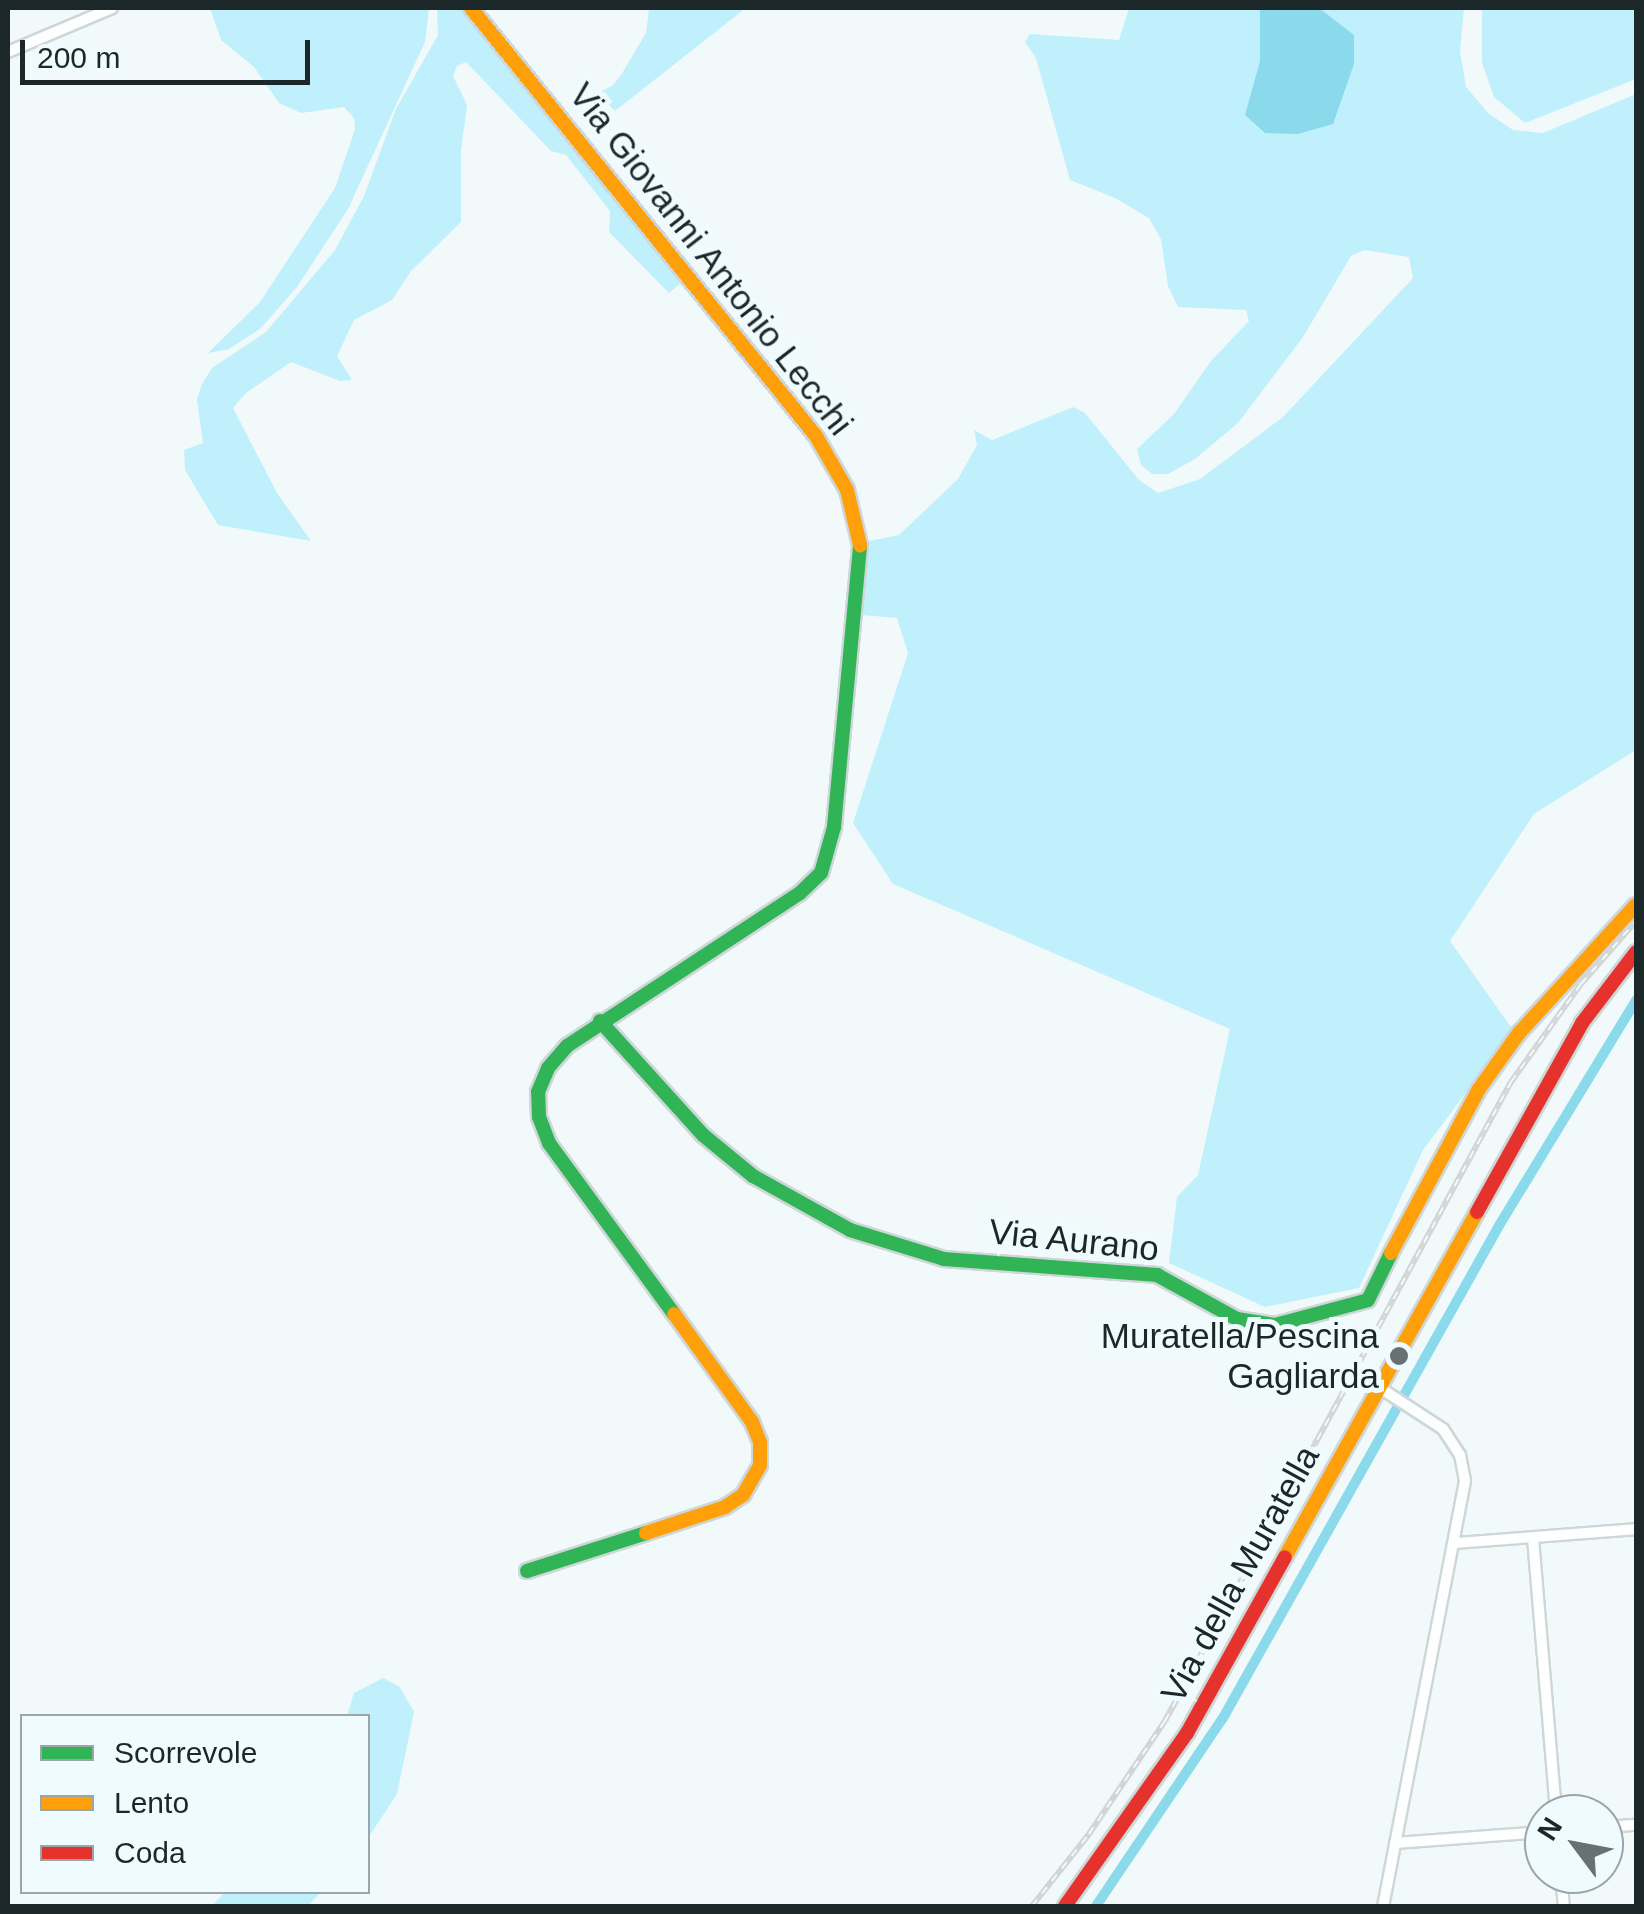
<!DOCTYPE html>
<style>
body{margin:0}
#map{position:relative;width:1644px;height:1914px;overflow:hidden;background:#f2f9fa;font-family:Helvetica,sans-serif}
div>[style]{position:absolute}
.green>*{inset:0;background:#c0f0fb}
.water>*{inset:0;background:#8adaec}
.canal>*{height:10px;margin:-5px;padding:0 5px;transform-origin:5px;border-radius:5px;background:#8adaec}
.roads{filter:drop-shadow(2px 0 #ced7d8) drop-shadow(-2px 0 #ced7d8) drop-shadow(0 2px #ced7d8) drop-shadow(0 -2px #ced7d8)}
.street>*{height:10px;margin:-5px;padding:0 5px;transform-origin:5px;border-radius:5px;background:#fdfefe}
.fast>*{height:14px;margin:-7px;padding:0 7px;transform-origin:7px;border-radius:7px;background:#30b455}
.slow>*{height:14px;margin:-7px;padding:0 7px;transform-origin:7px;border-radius:7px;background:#ff9f0a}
.jam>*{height:14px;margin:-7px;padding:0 7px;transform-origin:7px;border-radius:7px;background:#e5322d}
.rail>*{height:6px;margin-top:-3px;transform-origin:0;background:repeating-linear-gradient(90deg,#effbfe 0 8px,#d3d4d5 0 16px);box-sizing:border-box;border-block:2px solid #d3d4d5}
.dots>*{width:28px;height:28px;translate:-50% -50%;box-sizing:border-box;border:5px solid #effbfe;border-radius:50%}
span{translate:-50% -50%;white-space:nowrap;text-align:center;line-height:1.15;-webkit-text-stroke:10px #effbfe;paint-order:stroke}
.street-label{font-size:35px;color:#1c272a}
.poi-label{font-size:35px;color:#1c272a}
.right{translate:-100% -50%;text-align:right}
.frame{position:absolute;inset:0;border:10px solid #1c272a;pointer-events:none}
.legend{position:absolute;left:20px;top:1714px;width:350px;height:180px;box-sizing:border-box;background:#effbfe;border:2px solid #9ba6a9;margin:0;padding:12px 18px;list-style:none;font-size:30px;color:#1c272a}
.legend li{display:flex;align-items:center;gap:20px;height:50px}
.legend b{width:50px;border:2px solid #9ba6a9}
.north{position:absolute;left:1524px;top:1794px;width:100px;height:100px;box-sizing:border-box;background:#effbfe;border:2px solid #9ba6a9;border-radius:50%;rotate:302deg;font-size:28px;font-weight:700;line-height:40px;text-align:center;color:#1c272a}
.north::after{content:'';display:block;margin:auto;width:35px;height:45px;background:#677073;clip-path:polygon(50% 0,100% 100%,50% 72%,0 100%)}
.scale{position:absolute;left:20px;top:40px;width:290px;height:45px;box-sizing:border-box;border:5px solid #1c272a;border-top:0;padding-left:12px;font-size:30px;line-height:35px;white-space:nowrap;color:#1c272a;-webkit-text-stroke:8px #effbfe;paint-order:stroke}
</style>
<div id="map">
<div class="green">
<div style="clip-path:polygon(210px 8px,429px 8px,425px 42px,348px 209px,297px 287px,260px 329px,229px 349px,208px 353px,260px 302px,335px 188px,355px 129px,354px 118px,344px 107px,301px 113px,279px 103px,254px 67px,221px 40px)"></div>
<div style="clip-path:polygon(437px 8px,467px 8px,687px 278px,669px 293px,609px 232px,610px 211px,566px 155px,551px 151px,466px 62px,457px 66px,453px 76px,467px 105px,461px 151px,461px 222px,411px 271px,392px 300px,354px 320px,337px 356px,352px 380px,340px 381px,291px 362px,246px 393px,233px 408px,277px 493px,311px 541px,218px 525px,185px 470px,184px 450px,203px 443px,197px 400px,202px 384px,212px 368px,266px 332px,335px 250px,364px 196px,396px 109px,438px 35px)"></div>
<div style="clip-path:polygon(649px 8px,746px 8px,615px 111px,597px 93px,612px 86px,621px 75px,646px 33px)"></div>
<div style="clip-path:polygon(1129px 8px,1464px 8px,1460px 51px,1466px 87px,1488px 113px,1513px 130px,1543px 133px,1636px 94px,1636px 750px,1534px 814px,1450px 941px,1513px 1030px,1423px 1150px,1359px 1288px,1265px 1307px,1169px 1263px,1177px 1197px,1198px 1175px,1230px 1029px,893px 884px,853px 823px,908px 653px,897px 618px,862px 615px,859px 579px,869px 541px,899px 535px,958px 479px,977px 445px,974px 430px,992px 440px,1073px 407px,1085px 413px,1139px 480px,1158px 493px,1200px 479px,1283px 417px,1413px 278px,1409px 257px,1364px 250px,1351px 256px,1303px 337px,1238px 423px,1195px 459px,1168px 474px,1152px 474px,1141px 465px,1137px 449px,1174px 414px,1211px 361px,1249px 321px,1246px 310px,1178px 307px,1168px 286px,1161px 239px,1149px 218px,1115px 198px,1070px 180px,1036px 58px,1025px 42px,1030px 34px,1119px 40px)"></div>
<div style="clip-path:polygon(1482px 8px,1636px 8px,1636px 79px,1525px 123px,1494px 97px,1482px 63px)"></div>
<div style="clip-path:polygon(383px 1678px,400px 1687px,414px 1712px,397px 1794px,368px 1838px,368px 1716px,347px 1716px,354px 1693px)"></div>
<div style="clip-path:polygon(225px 1892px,321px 1892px,308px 1906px,212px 1906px)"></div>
</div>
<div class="water">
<div style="clip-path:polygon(1260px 8px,1319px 8px,1354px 35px,1354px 64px,1333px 124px,1298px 134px,1265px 133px,1245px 115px,1260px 61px)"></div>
</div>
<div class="canal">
<div style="left:1096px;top:1906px;width:227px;rotate:-56deg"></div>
<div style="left:1223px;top:1718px;width:566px;rotate:-60.72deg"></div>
<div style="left:1500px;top:1224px;width:262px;rotate:-58.7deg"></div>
</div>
<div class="roads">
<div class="street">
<div style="left:8px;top:52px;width:113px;rotate:-22.9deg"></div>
<div style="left:1377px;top:1386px;width:79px;rotate:33.1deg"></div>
<div style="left:1443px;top:1429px;width:31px;rotate:57deg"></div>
<div style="left:1460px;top:1455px;width:26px;rotate:79deg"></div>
<div style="left:1465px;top:1481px;width:433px;rotate:100.9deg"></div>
<div style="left:1533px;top:1538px;width:277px;rotate:85.2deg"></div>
<div style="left:1456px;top:1543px;width:181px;rotate:-4.4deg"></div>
<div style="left:1604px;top:1827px;width:32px;rotate:-4deg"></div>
<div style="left:1395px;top:1843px;width:149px;rotate:-4.2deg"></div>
<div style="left:1561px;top:1874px;width:32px;rotate:85deg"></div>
</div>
<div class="fast">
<div style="left:600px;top:1021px;width:154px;rotate:47.9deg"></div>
<div style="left:703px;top:1135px;width:65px;rotate:39.4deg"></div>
<div style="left:753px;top:1176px;width:111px;rotate:29.1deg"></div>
<div style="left:850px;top:1230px;width:98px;rotate:17.1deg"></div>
<div style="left:944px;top:1259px;width:214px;rotate:4.3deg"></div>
<div style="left:1157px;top:1275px;width:91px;rotate:28.8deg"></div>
<div style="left:1237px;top:1319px;width:38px;rotate:9deg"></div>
<div style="left:1275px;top:1325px;width:96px;rotate:-15deg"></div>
<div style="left:1368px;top:1300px;width:52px;rotate:-63.9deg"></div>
<div style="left:674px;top:1314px;width:212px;rotate:-126.2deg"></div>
<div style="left:549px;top:1143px;width:28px;rotate:-111deg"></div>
<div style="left:539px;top:1117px;width:25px;rotate:-92deg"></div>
<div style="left:538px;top:1092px;width:26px;rotate:-67deg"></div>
<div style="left:548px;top:1068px;width:29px;rotate:-49deg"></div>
<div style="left:567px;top:1046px;width:279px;rotate:-33.3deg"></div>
<div style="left:800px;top:893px;width:29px;rotate:-44deg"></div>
<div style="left:821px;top:873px;width:48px;rotate:-74.2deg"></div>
<div style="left:834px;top:827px;width:283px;rotate:-84.7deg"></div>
<div style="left:527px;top:1571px;width:125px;rotate:-17.7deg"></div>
</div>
<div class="slow">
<div style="left:471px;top:8px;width:550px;rotate:51.13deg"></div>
<div style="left:816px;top:436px;width:62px;rotate:60.1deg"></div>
<div style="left:847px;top:490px;width:57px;rotate:76.7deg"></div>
<div style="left:1391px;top:1253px;width:186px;rotate:-61.8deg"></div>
<div style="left:1479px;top:1089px;width:69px;rotate:-54.5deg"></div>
<div style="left:1519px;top:1033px;width:173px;rotate:-47.6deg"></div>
<div style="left:646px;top:1533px;width:83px;rotate:-18.2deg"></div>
<div style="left:725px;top:1507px;width:22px;rotate:-34deg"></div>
<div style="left:743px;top:1495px;width:34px;rotate:-60deg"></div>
<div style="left:760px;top:1465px;width:23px;rotate:-90deg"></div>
<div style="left:760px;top:1442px;width:22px;rotate:-112deg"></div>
<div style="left:752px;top:1422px;width:133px;rotate:-125.8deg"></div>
<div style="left:1285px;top:1557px;width:395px;rotate:-60.9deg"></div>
</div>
<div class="jam">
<div style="left:1477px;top:1212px;width:216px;rotate:-60.9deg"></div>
<div style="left:1582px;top:1023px;width:89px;rotate:-52.7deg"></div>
<div style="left:1065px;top:1906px;width:212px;rotate:-54.8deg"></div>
<div style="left:1187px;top:1733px;width:201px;rotate:-60.9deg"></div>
</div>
</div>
<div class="rail">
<div style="left:1032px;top:1906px;width:92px;rotate:-51.6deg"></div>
<div style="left:1089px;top:1834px;width:136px;rotate:-56.1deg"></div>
<div style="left:1165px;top:1721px;width:727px;rotate:-61.57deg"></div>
<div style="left:1511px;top:1082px;width:120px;rotate:-54.5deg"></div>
<div style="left:1581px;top:984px;width:84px;rotate:-48.9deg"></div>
</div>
<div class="dots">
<div style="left:1399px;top:1356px;background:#677073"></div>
</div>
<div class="street-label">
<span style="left:711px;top:259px;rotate:52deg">Via Giovanni Antonio Lecchi</span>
<span style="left:1074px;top:1240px;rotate:6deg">Via Aurano</span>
<span style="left:1240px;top:1574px;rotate:-61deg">Via della Muratella</span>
</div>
<div class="poi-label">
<span class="right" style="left:1379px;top:1356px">Muratella/Pescina<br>Gagliarda</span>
</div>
<div class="frame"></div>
<ul class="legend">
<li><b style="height:12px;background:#30b455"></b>Scorrevole</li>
<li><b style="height:12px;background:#ff9f0a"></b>Lento</li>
<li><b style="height:12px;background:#e5322d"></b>Coda</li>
</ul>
<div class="north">N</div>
<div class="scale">200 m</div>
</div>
